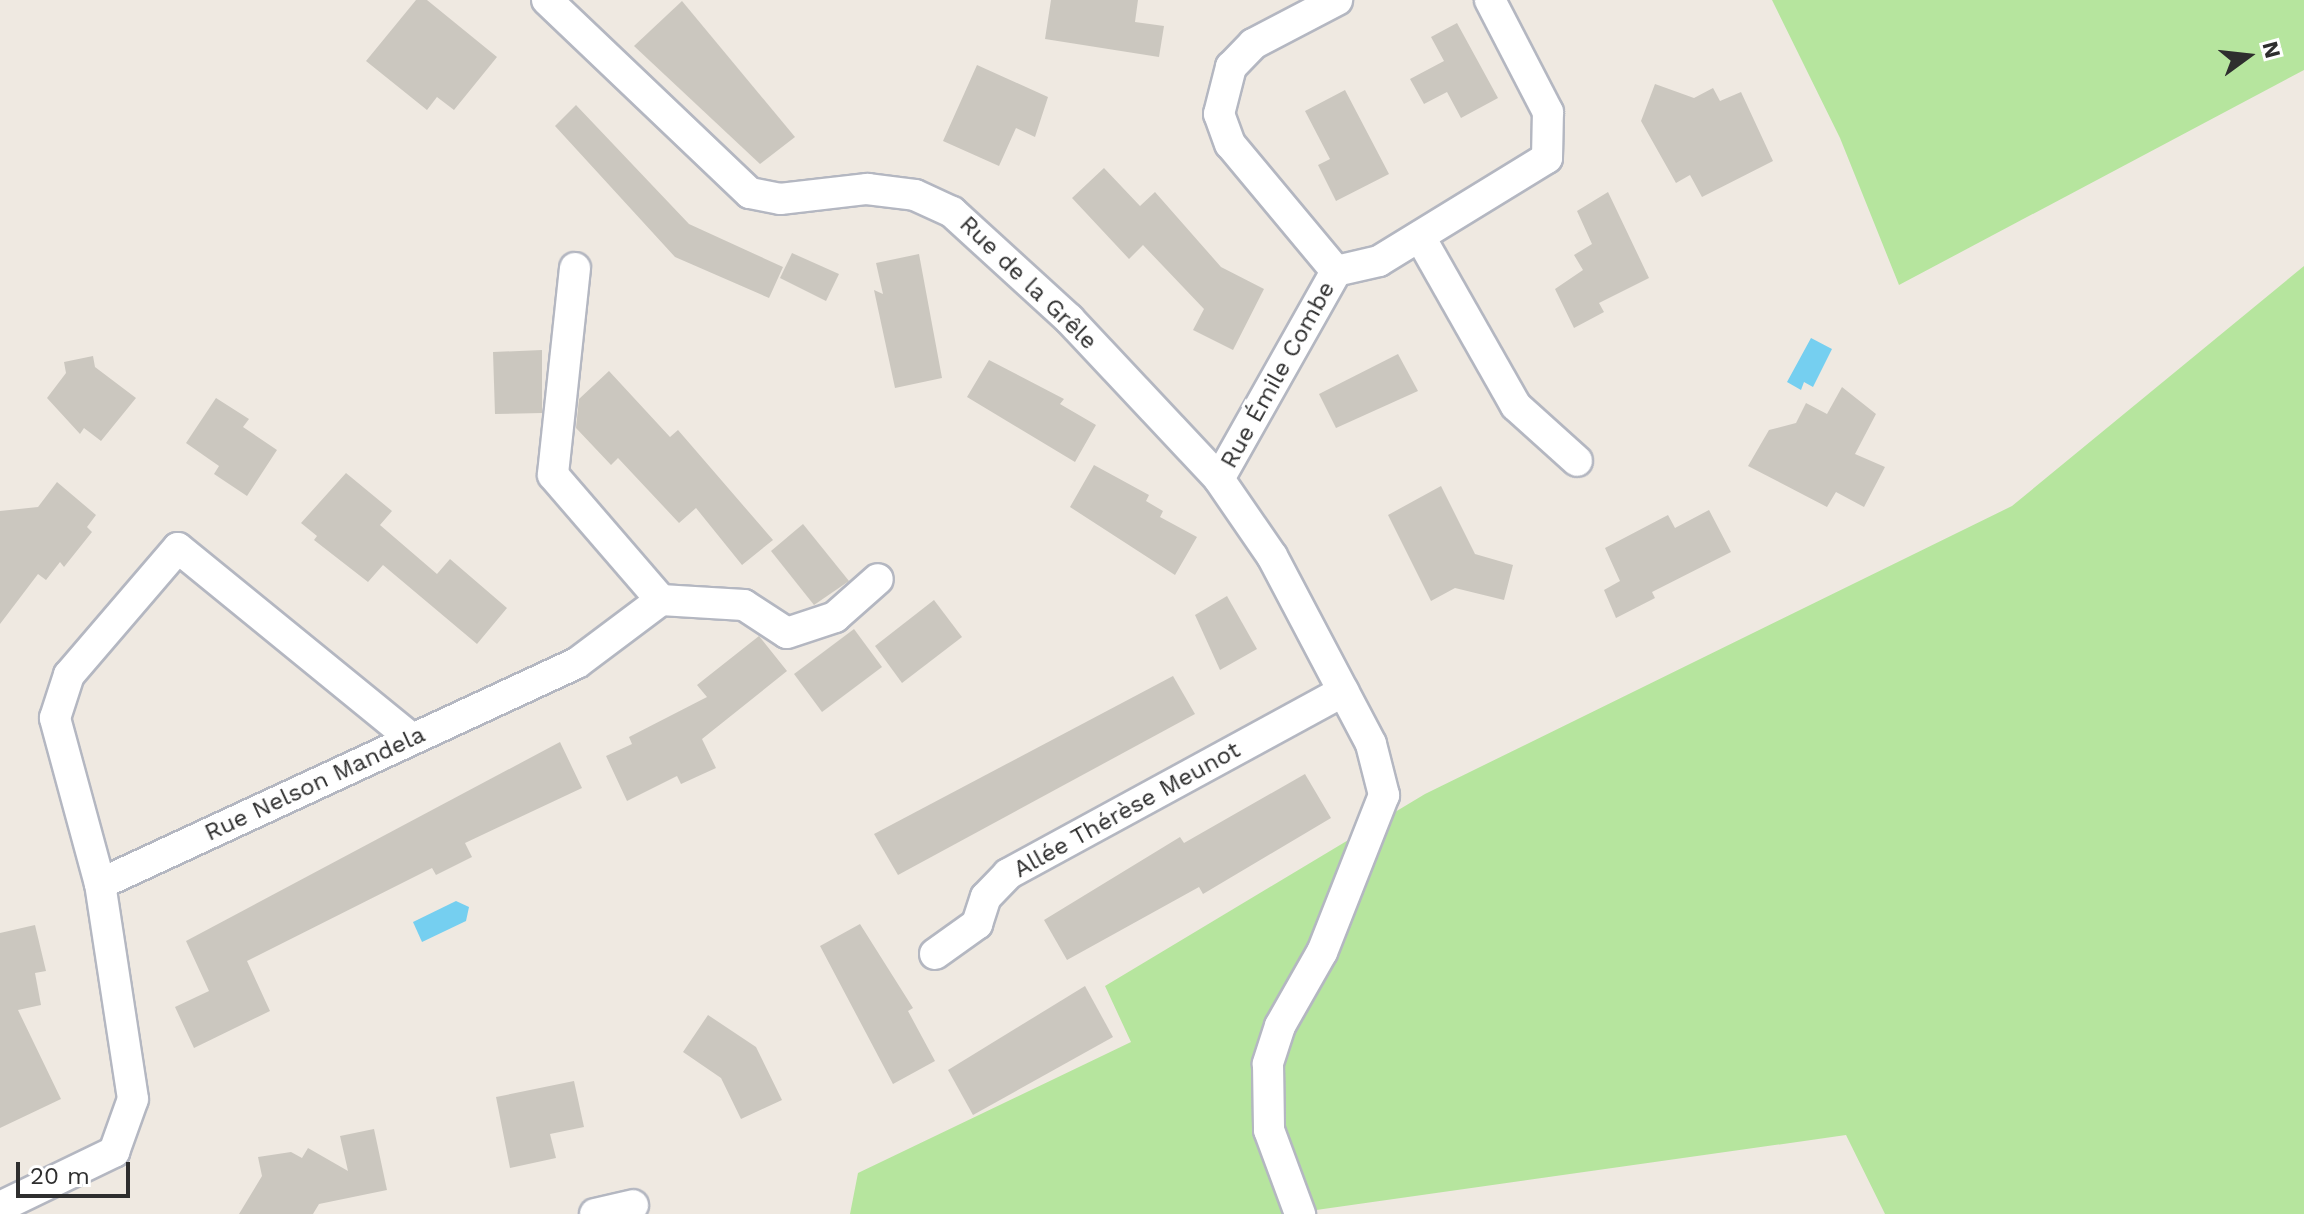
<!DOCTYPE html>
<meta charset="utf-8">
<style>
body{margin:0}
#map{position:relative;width:2304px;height:1214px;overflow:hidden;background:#efe9e1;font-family:"Work Sans",sans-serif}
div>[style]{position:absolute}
.green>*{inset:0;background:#b6e59e}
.water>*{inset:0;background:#75cff0}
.building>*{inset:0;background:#cbc7bf}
.roads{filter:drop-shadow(2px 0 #b4b7c1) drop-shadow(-2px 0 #b4b7c1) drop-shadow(0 2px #b4b7c1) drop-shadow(0 -2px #b4b7c1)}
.minor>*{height:30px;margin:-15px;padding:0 15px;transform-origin:15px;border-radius:15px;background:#fff}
span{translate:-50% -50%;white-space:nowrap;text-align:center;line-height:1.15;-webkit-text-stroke:6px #fff;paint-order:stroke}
.street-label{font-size:24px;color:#2e2e2e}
.north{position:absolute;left:2208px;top:16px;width:80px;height:80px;-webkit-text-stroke:6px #fff;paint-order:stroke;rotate:75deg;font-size:22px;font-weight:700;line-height:32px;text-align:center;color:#2e2e2e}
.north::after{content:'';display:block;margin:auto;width:28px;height:36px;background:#2e2e2e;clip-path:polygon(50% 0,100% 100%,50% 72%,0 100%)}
.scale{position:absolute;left:16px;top:1162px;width:114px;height:36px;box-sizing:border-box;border:4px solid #2e2e2e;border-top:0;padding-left:10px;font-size:24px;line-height:28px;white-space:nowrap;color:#2e2e2e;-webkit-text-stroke:6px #fff;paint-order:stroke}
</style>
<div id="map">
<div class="green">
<div style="clip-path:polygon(1772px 0,2304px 0,2304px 70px,1899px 285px,1840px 138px)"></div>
<div style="clip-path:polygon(2304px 266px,2304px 1214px,1885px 1214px,1846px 1135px,1288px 1214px,850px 1214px,858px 1173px,1131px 1042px,1105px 986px,1425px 794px,2012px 506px)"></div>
</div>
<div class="water">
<div style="clip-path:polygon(1811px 338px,1832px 349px,1813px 387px,1804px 382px,1801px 390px,1787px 382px)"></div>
<div style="clip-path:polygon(456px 901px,469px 907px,466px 921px,422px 942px,413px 922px)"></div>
</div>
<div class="building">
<div style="clip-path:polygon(416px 0,427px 0,497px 57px,454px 110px,437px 97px,427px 110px,366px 61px)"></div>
<div style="clip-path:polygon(1051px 0,1138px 0,1135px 22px,1164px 26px,1159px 57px,1045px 39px)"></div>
<div style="clip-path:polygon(682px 1px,795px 137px,760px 164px,634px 46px)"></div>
<div style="clip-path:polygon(1457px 23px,1498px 98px,1461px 118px,1447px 92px,1424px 104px,1410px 79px,1444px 61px,1431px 37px)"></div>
<div style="clip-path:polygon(977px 65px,1048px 97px,1035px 137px,1016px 128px,999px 166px,943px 141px)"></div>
<div style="clip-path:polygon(1655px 84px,1694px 98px,1713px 88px,1720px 101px,1741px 92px,1773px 161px,1702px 197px,1690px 175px,1676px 183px,1641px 121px)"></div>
<div style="clip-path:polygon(1345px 90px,1389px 174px,1336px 201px,1318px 165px,1330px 159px,1305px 111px)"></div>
<div style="clip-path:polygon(576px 105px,689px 224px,783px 267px,769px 298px,675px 257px,555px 126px)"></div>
<div style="clip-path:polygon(1104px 168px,1140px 206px,1155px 192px,1221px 267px,1264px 289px,1233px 350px,1193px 330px,1204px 309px,1143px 245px,1129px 259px,1072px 198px)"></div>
<div style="clip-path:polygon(1608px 192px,1649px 278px,1599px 303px,1604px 312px,1574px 328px,1555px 289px,1583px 270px,1574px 255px,1592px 244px,1577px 211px)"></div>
<div style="clip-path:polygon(792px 253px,839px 274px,826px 301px,780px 278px)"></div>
<div style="clip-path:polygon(919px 254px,942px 378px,895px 388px,874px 290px,883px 294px,876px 263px)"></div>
<div style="clip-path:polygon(542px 350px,542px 413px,495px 414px,493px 352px)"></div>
<div style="clip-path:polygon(1398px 354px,1418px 391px,1336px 428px,1319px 394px)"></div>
<div style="clip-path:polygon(93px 356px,95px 367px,136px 398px,101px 441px,84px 428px,80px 434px,47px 398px,66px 373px,64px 362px)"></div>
<div style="clip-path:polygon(989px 360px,1064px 399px,1060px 404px,1096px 425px,1075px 462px,967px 397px)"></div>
<div style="clip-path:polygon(609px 371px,670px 437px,678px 430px,773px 540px,742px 565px,696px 508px,679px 523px,618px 458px,611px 465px,576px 428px,579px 399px)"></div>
<div style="clip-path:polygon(1842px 387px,1876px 414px,1855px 454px,1885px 467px,1864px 507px,1836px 492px,1827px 507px,1748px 466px,1769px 430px,1796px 423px,1806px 403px,1827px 414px)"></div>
<div style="clip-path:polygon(216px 398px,249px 419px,243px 427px,277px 450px,247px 496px,214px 474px,219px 466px,186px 443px)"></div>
<div style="clip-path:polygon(1094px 465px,1149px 495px,1146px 501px,1163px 511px,1160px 517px,1197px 537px,1175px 575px,1070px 507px)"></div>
<div style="clip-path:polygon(346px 473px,392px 511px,380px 525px,437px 574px,450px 559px,507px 608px,477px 644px,383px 565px,368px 582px,314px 540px,317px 536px,301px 523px)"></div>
<div style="clip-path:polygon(57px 482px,96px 515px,87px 527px,92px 532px,64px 567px,60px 562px,46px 580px,38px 574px,0 624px,0 511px,38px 507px)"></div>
<div style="clip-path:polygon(1441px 486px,1475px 554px,1513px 565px,1504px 600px,1455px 588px,1431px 601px,1388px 515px)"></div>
<div style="clip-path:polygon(1709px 510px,1731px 552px,1652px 592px,1655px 598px,1616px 618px,1604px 590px,1620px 581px,1605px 548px,1668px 515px,1675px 528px)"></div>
<div style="clip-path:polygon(803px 524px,849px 581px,814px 605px,771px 551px)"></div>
<div style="clip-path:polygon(1227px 596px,1257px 649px,1220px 670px,1195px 615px)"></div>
<div style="clip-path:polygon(934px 600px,962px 637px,902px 683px,875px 646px)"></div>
<div style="clip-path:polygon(854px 629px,882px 667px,822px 712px,794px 674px)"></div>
<div style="clip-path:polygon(759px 636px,787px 671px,702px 739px,716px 768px,681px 784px,677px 776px,627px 801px,606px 756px,632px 744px,629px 737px,707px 697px,697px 685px)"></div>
<div style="clip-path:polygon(1173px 676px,1195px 714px,898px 875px,874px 834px)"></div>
<div style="clip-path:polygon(560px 742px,582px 788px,465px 843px,472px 857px,436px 875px,432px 868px,247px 961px,270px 1011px,194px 1048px,175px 1007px,209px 991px,186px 941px)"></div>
<div style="clip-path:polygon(1305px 774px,1331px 818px,1203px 894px,1199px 887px,1067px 960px,1044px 920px,1180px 837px,1184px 843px)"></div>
<div style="clip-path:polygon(860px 924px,913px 1008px,908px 1011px,935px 1061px,893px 1084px,820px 946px)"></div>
<div style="clip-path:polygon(35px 925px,46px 971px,35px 973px,41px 1005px,18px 1010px,61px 1099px,0 1128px,0 933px)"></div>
<div style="clip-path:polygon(1085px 986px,1113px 1037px,973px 1115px,948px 1070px)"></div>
<div style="clip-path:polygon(708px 1015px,756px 1047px,782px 1100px,741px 1119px,721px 1078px,683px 1052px)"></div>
<div style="clip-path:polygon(574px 1081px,584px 1127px,550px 1134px,556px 1158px,510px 1168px,496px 1097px)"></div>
<div style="clip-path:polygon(374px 1129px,387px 1190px,319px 1204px,313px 1214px,239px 1214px,262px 1176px,258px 1157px,291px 1152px,302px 1158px,308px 1148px,348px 1171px,340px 1136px)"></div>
</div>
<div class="roads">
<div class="minor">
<div style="left:547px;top:0;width:280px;rotate:43.6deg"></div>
<div style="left:750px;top:193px;width:31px;rotate:11deg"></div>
<div style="left:780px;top:199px;width:88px;rotate:-6.6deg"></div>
<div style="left:867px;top:189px;width:48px;rotate:7.1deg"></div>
<div style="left:915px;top:195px;width:41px;rotate:24.7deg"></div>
<div style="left:952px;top:212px;width:159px;rotate:42.4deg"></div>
<div style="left:1069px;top:319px;width:219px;rotate:46.8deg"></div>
<div style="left:1219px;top:479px;width:93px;rotate:55.5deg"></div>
<div style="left:1272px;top:556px;width:212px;rotate:62.2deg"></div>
<div style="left:1371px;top:744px;width:53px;rotate:75.7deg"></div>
<div style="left:1384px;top:795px;width:169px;rotate:111.5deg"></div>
<div style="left:1322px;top:952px;width:85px;rotate:119.6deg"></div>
<div style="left:1280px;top:1026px;width:40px;rotate:108deg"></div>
<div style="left:1268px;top:1064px;width:66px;rotate:89.1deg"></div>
<div style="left:1269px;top:1130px;width:90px;rotate:69.7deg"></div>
<div style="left:1420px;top:237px;width:194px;rotate:60.4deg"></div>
<div style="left:1516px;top:406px;width:82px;rotate:42deg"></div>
<div style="left:575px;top:268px;width:208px;rotate:96.1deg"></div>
<div style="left:553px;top:475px;width:165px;rotate:49.2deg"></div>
<div style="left:1336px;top:271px;width:165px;rotate:-129.8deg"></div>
<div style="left:1230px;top:144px;width:32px;rotate:-110deg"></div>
<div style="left:1219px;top:114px;width:49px;rotate:-75.7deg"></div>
<div style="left:1231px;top:67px;width:32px;rotate:-46deg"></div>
<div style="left:1253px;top:44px;width:95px;rotate:-27.6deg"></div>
<div style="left:1219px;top:479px;width:239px;rotate:-60.6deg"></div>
<div style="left:1336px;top:271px;width:44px;rotate:-13.1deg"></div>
<div style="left:1379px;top:261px;width:197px;rotate:-31.5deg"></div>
<div style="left:1547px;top:158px;width:46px;rotate:-88.8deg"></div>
<div style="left:1548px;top:112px;width:126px;rotate:-117.4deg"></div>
<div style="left:100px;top:884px;width:172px;rotate:-105.2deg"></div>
<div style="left:55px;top:718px;width:45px;rotate:-72deg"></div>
<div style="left:69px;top:675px;width:167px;rotate:-49.4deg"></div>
<div style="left:178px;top:548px;width:302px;rotate:39.2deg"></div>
<div style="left:935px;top:954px;width:52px;rotate:-35.5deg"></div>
<div style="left:977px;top:924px;width:28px;rotate:-72deg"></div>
<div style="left:986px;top:897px;width:32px;rotate:-46deg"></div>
<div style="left:1008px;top:874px;width:382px;rotate:-28.6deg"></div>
<div style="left:0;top:1207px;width:127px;rotate:-25.8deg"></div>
<div style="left:114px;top:1152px;width:56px;rotate:-70.3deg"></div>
<div style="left:133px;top:1099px;width:218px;rotate:-98.7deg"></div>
<div style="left:100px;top:884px;width:526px;rotate:-24.86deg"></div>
<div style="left:577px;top:663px;width:105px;rotate:-36.9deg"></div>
<div style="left:661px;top:600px;width:83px;rotate:3.4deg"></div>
<div style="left:744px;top:605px;width:51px;rotate:33.1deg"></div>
<div style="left:787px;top:633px;width:51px;rotate:-18.4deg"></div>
<div style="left:835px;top:617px;width:57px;rotate:-41.5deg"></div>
<div style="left:595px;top:1214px;width:39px;rotate:-13deg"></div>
</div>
</div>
<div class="street-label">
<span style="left:1028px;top:283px;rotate:44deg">Rue de la Grêle</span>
<span style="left:1278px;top:375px;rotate:-61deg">Rue Émile Combe</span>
<span style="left:315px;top:784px;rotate:-25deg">Rue Nelson Mandela</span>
<span style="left:1127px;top:810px;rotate:-29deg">Allée Thérèse Meunot</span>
</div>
<div class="north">N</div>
<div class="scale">20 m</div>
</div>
